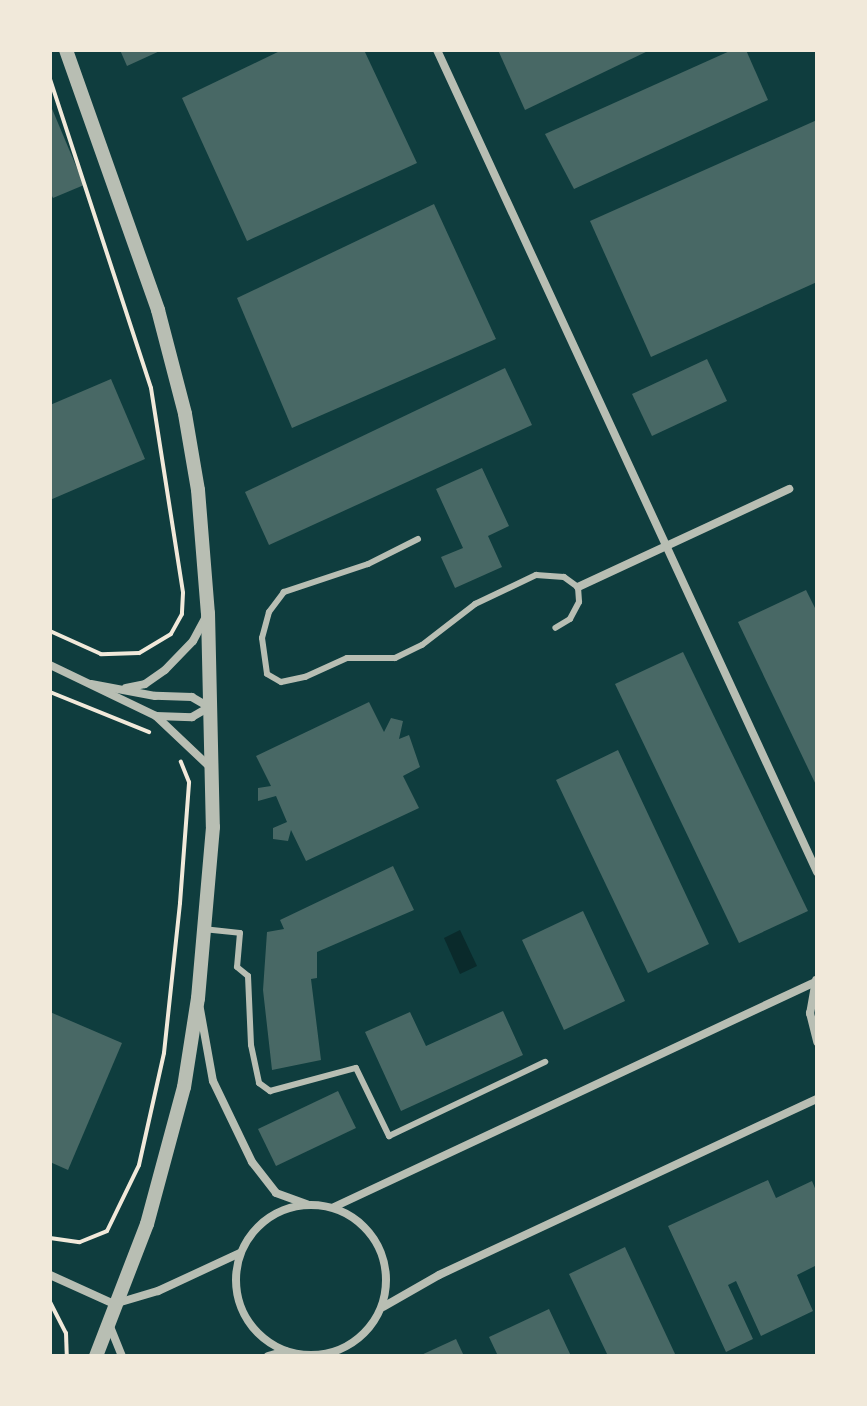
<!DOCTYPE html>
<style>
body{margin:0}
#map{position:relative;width:867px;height:1406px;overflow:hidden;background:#0f3d3e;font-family:"Titillium Web",sans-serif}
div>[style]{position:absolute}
.water>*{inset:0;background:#0a2a2b}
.building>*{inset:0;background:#486865}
.path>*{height:4px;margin:-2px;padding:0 2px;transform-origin:2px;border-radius:2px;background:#f1e9da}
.service>*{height:6px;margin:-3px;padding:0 3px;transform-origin:3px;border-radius:3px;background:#b8beb3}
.minor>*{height:8px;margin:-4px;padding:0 4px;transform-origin:4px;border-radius:4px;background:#b8beb3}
.minor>.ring{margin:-4px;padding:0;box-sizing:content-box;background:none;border:8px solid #b8beb3;border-radius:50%}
.tertiary>*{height:14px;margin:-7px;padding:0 7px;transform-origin:7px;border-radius:7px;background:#b8beb3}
span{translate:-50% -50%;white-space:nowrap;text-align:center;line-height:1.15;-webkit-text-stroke:7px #f1e9da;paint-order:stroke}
.frame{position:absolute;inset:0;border:52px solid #f1e9da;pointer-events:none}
</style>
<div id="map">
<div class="water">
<div style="clip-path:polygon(460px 930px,477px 966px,460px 974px,444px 938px)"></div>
</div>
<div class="building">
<div style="clip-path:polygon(120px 50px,162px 50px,127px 66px)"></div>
<div style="clip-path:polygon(282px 50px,364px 50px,417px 163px,247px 241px,182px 98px)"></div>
<div style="clip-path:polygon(498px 50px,650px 50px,525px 110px)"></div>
<div style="clip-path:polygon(732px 50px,746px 50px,768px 100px,574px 189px,545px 134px)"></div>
<div style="clip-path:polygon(50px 104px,84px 185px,53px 198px,50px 192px)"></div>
<div style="clip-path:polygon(817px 120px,817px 282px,651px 357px,590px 221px)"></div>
<div style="clip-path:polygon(434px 204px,496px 339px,292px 428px,237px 298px)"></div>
<div style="clip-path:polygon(707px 359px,727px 401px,652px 436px,632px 394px)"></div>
<div style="clip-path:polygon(505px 368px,532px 425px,269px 545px,245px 492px)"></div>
<div style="clip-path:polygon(111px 379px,145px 459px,50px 500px,50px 405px)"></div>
<div style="clip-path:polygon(482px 468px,509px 526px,488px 536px,502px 567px,455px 588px,441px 557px,463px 548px,436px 489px)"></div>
<div style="clip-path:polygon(806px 590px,817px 612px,817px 787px,738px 622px)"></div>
<div style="clip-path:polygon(683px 652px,808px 911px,739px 943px,615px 684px)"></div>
<div style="clip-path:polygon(369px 702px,384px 732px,391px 718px,403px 721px,399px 739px,409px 735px,420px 767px,403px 776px,419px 808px,306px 861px,291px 830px,288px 841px,273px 839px,273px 828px,287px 822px,276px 796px,258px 801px,258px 788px,271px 786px,256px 756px)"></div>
<div style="clip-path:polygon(618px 750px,709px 944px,648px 973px,556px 780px)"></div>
<div style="clip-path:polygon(393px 866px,414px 910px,317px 952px,317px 978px,311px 979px,321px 1060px,272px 1070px,263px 990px,267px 932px,284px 929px,280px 920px)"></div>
<div style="clip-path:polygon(583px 911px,625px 1001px,564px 1030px,522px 940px)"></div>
<div style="clip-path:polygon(503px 1011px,523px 1055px,401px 1111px,365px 1032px,410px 1012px,426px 1046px)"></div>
<div style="clip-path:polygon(50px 1012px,122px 1043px,68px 1170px,50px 1162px)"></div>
<div style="clip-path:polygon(338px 1091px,356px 1128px,276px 1166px,258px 1129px)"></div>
<div style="clip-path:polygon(768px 1180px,776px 1198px,812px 1181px,817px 1193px,817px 1265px,797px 1275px,813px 1311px,761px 1336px,736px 1281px,728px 1285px,753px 1339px,726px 1352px,668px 1226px)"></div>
<div style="clip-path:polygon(625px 1247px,676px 1356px,608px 1356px,569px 1274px)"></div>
<div style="clip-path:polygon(549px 1309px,571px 1356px,498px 1356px,489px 1337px)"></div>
<div style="clip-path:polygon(456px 1339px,464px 1356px,419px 1356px)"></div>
</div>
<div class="path">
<div style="left:50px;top:79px;width:325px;rotate:71.9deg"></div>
<div style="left:151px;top:388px;width:207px;rotate:81.1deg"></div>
<div style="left:183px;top:593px;width:21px;rotate:93deg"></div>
<div style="left:182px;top:614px;width:23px;rotate:119deg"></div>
<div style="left:171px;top:634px;width:37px;rotate:149deg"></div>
<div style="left:139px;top:653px;width:38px;rotate:178deg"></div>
<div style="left:101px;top:654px;width:56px;rotate:-155.7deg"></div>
<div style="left:50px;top:692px;width:107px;rotate:22deg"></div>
<div style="left:50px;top:1238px;width:30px;rotate:8deg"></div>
<div style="left:80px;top:1242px;width:29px;rotate:-22deg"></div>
<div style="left:107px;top:1231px;width:73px;rotate:-64.1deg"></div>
<div style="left:139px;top:1165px;width:115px;rotate:-77.4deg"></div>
<div style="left:164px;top:1053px;width:151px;rotate:-83.9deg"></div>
<div style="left:180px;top:903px;width:121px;rotate:-85.7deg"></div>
<div style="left:189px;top:782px;width:22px;rotate:-112deg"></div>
<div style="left:50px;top:1302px;width:35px;rotate:63deg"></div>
<div style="left:66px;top:1333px;width:23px;rotate:88deg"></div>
</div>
<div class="service">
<div style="left:418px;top:539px;width:56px;rotate:153.4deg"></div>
<div style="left:368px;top:564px;width:89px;rotate:161.6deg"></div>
<div style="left:284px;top:592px;width:25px;rotate:127deg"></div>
<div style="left:269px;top:612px;width:27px;rotate:105deg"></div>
<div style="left:262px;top:638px;width:36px;rotate:82deg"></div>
<div style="left:267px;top:674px;width:16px;rotate:30deg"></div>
<div style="left:281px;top:682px;width:25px;rotate:-12deg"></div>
<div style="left:305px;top:677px;width:46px;rotate:-24.3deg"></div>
<div style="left:347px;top:658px;width:48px"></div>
<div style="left:395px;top:658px;width:30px;rotate:-26deg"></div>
<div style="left:422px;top:645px;width:67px;rotate:-37.7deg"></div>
<div style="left:475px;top:604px;width:68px;rotate:-25.4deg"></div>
<div style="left:536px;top:575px;width:28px;rotate:4deg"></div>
<div style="left:564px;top:577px;width:17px;rotate:36deg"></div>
<div style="left:578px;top:587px;width:15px;rotate:86deg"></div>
<div style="left:579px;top:602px;width:19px;rotate:118deg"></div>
<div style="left:570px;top:619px;width:17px;rotate:149deg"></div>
<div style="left:203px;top:929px;width:37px;rotate:6deg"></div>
<div style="left:240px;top:933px;width:34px;rotate:95deg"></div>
<div style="left:237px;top:967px;width:14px;rotate:39deg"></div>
<div style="left:248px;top:976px;width:69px;rotate:87.5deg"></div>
<div style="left:251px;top:1045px;width:39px;rotate:78deg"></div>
<div style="left:259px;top:1083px;width:14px;rotate:36deg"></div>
<div style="left:270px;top:1091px;width:89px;rotate:-15deg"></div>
<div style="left:356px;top:1068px;width:76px;rotate:64.1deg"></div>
<div style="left:389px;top:1136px;width:173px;rotate:-25.4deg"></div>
</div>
<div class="minor">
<div style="left:437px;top:50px;width:906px;rotate:65.19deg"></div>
<div style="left:578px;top:587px;width:233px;rotate:-24.9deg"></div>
<div style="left:50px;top:665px;width:118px;rotate:25.7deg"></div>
<div style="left:156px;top:716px;width:36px;rotate:2deg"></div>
<div style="left:192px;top:717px;width:20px;rotate:-30deg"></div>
<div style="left:209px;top:707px;width:20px;rotate:-150deg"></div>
<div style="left:192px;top:697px;width:37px;rotate:-178deg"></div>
<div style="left:155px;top:696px;width:65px;rotate:-169.4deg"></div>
<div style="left:126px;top:688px;width:19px;rotate:-12deg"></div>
<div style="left:145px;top:684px;width:24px;rotate:-35deg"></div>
<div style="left:165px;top:670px;width:40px;rotate:-46deg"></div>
<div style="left:193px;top:641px;width:26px;rotate:-62deg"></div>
<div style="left:156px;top:716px;width:74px;rotate:43.4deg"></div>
<div style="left:816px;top:980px;width:34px;rotate:100deg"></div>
<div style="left:810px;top:1013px;width:30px;rotate:76deg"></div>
<div style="left:200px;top:1009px;width:73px;rotate:79.8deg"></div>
<div style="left:213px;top:1081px;width:90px;rotate:64.3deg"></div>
<div style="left:252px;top:1162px;width:39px;rotate:52deg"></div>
<div style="left:276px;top:1193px;width:33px;rotate:20deg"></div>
<div class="ring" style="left:236px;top:1205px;width:142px;height:142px"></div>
<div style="left:334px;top:1207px;width:531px;rotate:-25.07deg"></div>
<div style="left:50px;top:1275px;width:70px;rotate:24.4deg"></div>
<div style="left:114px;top:1304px;width:46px;rotate:-16.5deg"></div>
<div style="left:158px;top:1291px;width:90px;rotate:-24.9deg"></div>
<div style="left:383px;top:1307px;width:64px;rotate:-29.7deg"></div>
<div style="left:439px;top:1275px;width:417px;rotate:-25deg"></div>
<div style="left:109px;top:1324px;width:35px;rotate:68deg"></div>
<div style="left:268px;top:1356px;width:18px;rotate:-16deg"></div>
</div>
<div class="tertiary">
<div style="left:66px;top:50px;width:276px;rotate:70.5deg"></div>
<div style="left:158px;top:310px;width:107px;rotate:75.4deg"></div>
<div style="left:185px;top:414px;width:77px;rotate:80.3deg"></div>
<div style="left:198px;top:490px;width:123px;rotate:85.4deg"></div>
<div style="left:208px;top:613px;width:214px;rotate:88.7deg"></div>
<div style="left:213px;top:827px;width:172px;rotate:95deg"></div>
<div style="left:198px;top:998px;width:90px;rotate:98.9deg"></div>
<div style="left:184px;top:1087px;width:142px;rotate:105.1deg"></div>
<div style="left:147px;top:1224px;width:142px;rotate:111.1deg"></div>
</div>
<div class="frame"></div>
</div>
